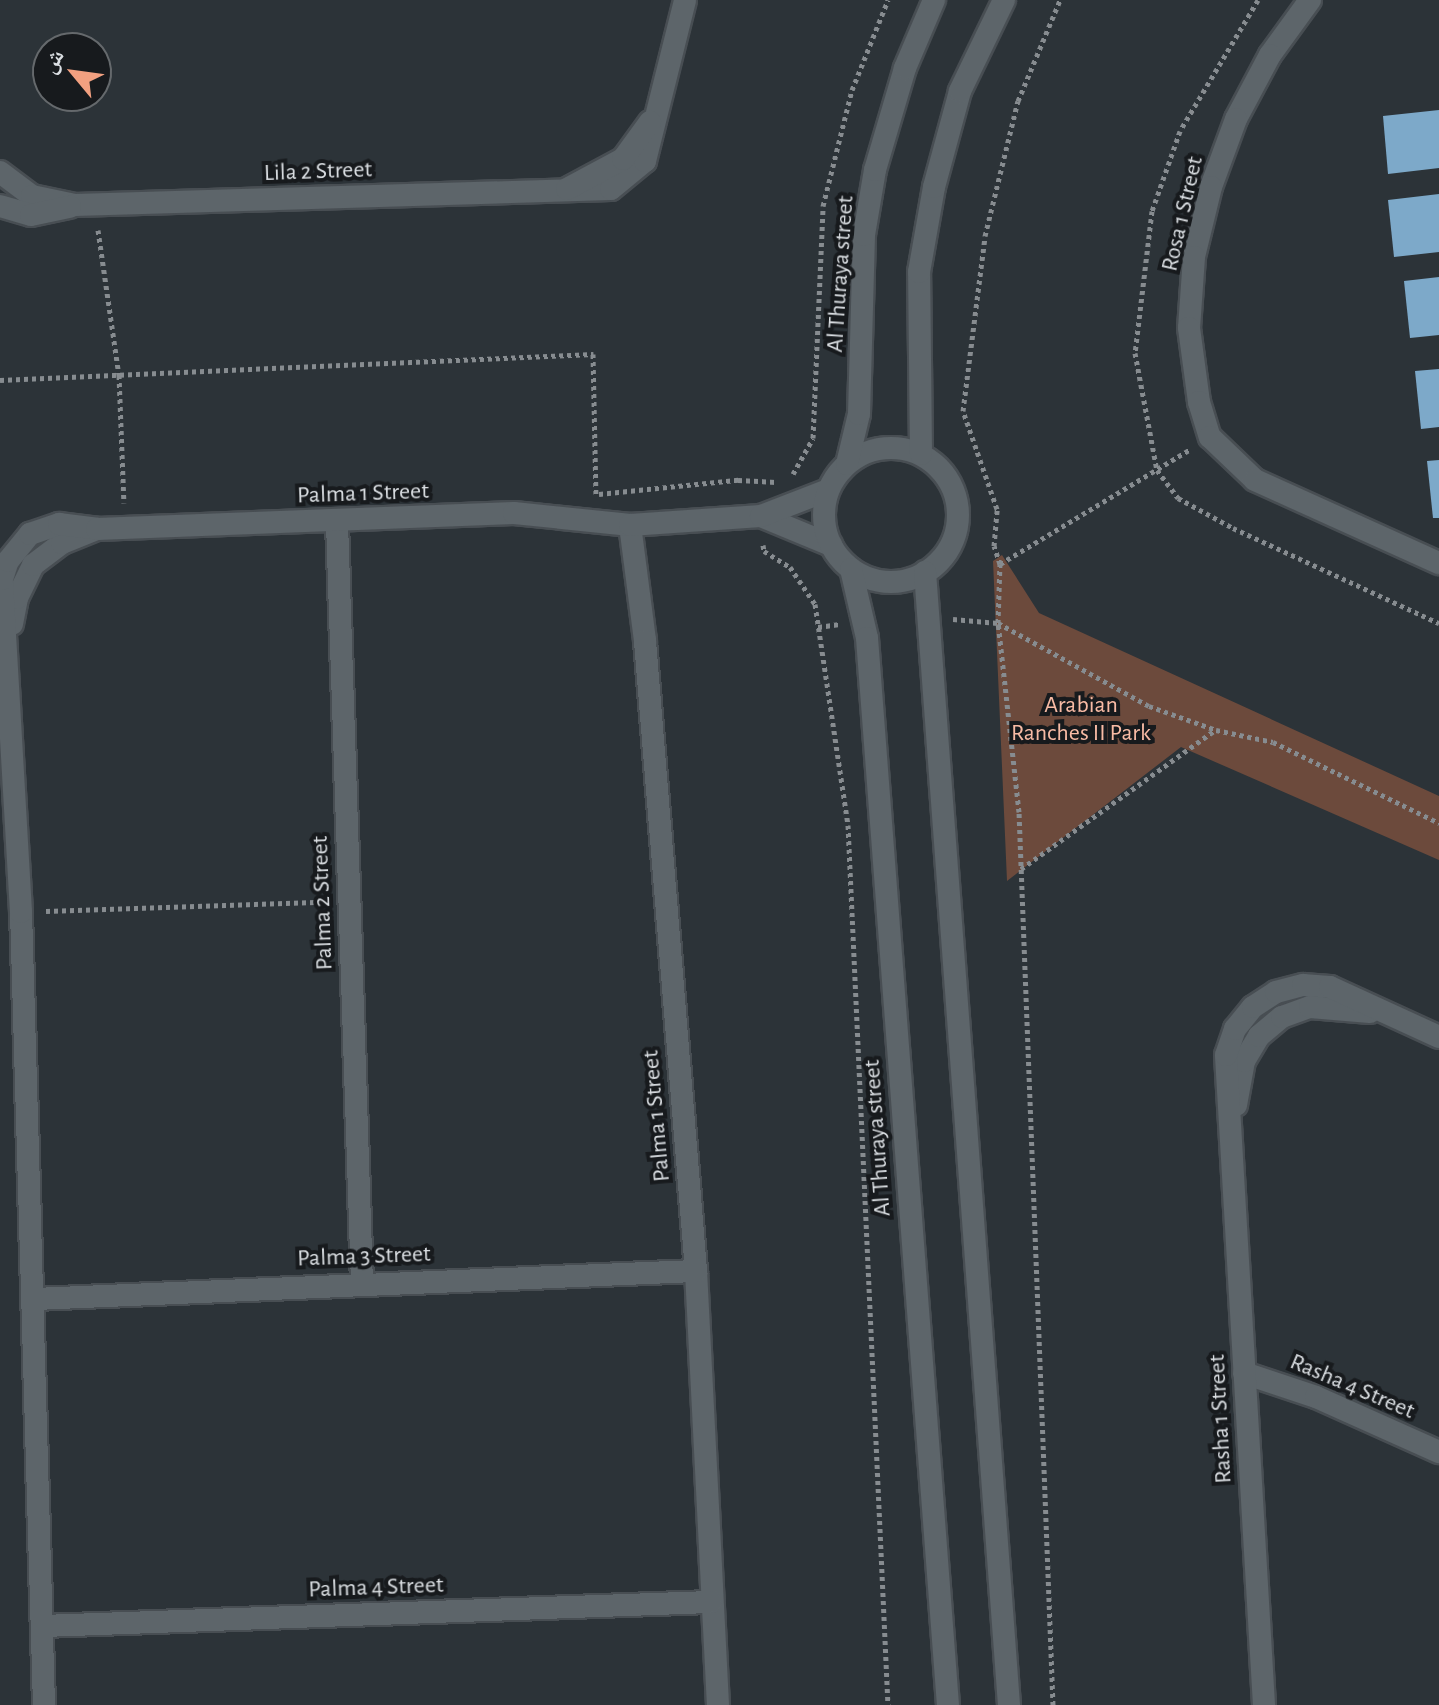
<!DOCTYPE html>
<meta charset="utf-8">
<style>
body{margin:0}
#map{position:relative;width:1439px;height:1705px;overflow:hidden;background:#2c3338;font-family:"Alegreya Sans","Noto Naskh Arabic",sans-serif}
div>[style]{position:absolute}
.green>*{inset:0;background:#6c4a3c}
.building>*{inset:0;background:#7da9c9}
.path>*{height:5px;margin-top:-2.5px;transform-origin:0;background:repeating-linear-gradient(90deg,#878c90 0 4px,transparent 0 8px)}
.roads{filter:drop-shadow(2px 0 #484e53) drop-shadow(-2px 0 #484e53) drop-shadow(0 2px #484e53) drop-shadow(0 -2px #484e53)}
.minor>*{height:22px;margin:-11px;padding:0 11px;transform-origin:11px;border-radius:11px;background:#5d656a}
.tertiary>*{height:22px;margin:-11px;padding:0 11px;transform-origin:11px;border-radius:11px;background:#5d656a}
.tertiary>.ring{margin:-11px;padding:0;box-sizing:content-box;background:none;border:22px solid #5d656a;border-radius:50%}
span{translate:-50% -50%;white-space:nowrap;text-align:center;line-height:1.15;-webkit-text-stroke:8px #171a1d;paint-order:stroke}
.street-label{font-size:24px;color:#dbdfe3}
.park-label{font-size:24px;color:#f8bba5}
.north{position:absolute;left:32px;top:32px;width:80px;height:80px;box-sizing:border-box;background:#171a1d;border:2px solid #65696c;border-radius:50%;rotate:299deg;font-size:22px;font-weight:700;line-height:32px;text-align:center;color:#dbdfe3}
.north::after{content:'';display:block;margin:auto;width:28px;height:36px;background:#f2a080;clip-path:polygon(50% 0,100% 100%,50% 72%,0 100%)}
</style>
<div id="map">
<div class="green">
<div style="clip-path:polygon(1002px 555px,1039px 613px,1439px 796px,1439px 860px,1181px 747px,1007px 881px,993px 561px)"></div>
</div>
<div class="building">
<div style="clip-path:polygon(1439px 110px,1439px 168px,1388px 174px,1383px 116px)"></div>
<div style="clip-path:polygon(1439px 194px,1439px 252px,1394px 257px,1388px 200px)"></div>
<div style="clip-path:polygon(1439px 277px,1439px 335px,1410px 338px,1404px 281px)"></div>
<div style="clip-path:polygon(1439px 369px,1439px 427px,1421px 429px,1415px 371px)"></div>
<div style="clip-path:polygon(1439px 460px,1439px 518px,1433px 518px,1427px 461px)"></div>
</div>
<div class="path">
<div style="left:1258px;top:0;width:152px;rotate:120.8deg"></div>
<div style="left:1180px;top:131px;width:85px;rotate:109.3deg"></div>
<div style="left:1152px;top:211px;width:143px;rotate:96.8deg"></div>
<div style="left:1135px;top:353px;width:119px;rotate:79.4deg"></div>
<div style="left:1157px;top:470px;width:35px;rotate:53deg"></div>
<div style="left:1178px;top:498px;width:63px;rotate:28.6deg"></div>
<div style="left:1233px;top:528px;width:227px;rotate:24.8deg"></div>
<div style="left:98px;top:230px;width:147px;rotate:81.8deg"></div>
<div style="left:119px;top:375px;width:128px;rotate:87.8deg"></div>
<div style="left:0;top:380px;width:594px;rotate:-2.51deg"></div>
<div style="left:593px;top:354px;width:140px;rotate:88.8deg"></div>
<div style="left:793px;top:474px;width:41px;rotate:-60.9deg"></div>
<div style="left:813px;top:438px;width:232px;rotate:-87.5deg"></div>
<div style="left:823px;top:206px;width:120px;rotate:-76deg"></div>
<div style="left:852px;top:90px;width:97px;rotate:-68.2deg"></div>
<div style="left:599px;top:494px;width:140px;rotate:-5.8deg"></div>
<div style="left:738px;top:480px;width:38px;rotate:3deg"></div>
<div style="left:763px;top:545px;width:6px;rotate:81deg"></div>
<div style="left:764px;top:551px;width:31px;rotate:32deg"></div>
<div style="left:790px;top:567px;width:45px;rotate:56deg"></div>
<div style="left:815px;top:604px;width:223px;rotate:81.5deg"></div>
<div style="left:848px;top:825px;width:881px;rotate:87.4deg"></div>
<div style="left:1000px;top:564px;width:19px;rotate:-108deg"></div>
<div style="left:994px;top:546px;width:37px;rotate:-85deg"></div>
<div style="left:997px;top:509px;width:104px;rotate:-109.1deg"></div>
<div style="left:963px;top:411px;width:176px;rotate:-82.8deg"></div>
<div style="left:985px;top:236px;width:139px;rotate:-76.3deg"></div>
<div style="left:1018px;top:101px;width:109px;rotate:-67.4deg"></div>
<div style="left:953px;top:619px;width:45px;rotate:5.1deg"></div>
<div style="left:998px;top:623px;width:172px;rotate:28.8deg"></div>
<div style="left:1149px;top:706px;width:71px;rotate:19.7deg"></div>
<div style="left:1216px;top:730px;width:58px;rotate:11.9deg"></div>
<div style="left:1273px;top:742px;width:185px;rotate:26deg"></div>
<div style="left:818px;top:627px;width:22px;rotate:-8deg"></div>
<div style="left:1021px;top:869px;width:239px;rotate:-35.6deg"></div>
<div style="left:46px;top:911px;width:278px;rotate:-1.9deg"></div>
<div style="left:1053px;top:1705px;width:894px;rotate:-92.18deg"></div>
<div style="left:1019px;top:812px;width:190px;rotate:-96.3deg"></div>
<div style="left:998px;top:623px;width:59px;rotate:-88.1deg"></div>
<div style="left:1000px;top:564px;width:221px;rotate:-31.1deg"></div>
</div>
<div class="roads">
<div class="minor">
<div style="left:1310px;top:0;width:68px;rotate:126deg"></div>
<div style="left:1270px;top:55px;width:72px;rotate:118deg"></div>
<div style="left:1236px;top:119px;width:72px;rotate:110.2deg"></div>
<div style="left:1211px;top:187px;width:72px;rotate:103.7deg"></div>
<div style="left:1194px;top:257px;width:71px;rotate:94deg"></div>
<div style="left:1189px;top:328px;width:75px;rotate:82.3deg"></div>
<div style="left:1199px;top:402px;width:37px;rotate:73deg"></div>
<div style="left:1210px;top:437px;width:62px;rotate:43.7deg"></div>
<div style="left:1255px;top:480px;width:202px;rotate:24.3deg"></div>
<div style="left:0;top:172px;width:40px;rotate:37deg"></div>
<div style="left:32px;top:196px;width:44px;rotate:11.8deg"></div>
<div style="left:75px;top:205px;width:536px;rotate:-1.71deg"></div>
<div style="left:611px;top:189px;width:44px;rotate:-39.5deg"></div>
<div style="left:645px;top:161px;width:166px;rotate:-76deg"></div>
<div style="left:567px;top:189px;width:64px;rotate:-28.2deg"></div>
<div style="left:623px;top:159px;width:46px;rotate:-53.9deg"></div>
<div style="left:0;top:206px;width:32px;rotate:16deg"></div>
<div style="left:31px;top:215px;width:40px;rotate:-12deg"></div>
<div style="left:761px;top:516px;width:76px;rotate:22.5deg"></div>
<div style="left:337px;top:522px;width:760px;rotate:88.12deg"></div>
<div style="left:630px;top:525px;width:117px;rotate:82.6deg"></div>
<div style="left:645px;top:641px;width:632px;rotate:85.37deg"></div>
<div style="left:696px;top:1271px;width:435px;rotate:87.1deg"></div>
<div style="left:12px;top:624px;width:26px;rotate:-79deg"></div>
<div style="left:17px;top:598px;width:37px;rotate:-64deg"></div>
<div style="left:33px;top:565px;width:36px;rotate:-37deg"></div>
<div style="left:62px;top:543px;width:38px;rotate:-22deg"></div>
<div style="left:1236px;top:1105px;width:45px;rotate:-79.7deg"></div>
<div style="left:1244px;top:1061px;width:29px;rotate:-59deg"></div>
<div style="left:1259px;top:1036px;width:30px;rotate:-40deg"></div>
<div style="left:1282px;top:1017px;width:30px;rotate:-20deg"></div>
<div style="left:1310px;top:1007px;width:60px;rotate:4.8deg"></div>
<div style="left:35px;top:1299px;width:662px;rotate:-2.43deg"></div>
<div style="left:1244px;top:1373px;width:76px;rotate:18.4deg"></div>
<div style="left:1316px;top:1397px;width:135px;rotate:24.1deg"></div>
<div style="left:43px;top:1626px;width:668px;rotate:-2.06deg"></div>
<div style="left:44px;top:1705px;width:793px;rotate:-91.66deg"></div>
<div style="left:21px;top:912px;width:334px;rotate:-93.3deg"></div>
<div style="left:2px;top:579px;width:19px;rotate:-72deg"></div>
<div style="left:8px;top:561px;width:35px;rotate:-51deg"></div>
<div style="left:30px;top:534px;width:31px;rotate:-19deg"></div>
<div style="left:59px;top:524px;width:38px;rotate:7deg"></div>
<div style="left:97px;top:529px;width:417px;rotate:-2.2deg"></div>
<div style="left:514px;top:513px;width:117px;rotate:5.9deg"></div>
<div style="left:630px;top:525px;width:131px;rotate:-3.9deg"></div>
<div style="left:761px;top:516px;width:72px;rotate:-21.2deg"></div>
<div style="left:1264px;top:1705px;width:651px;rotate:-93.35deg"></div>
<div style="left:1226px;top:1055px;width:28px;rotate:-71deg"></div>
<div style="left:1235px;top:1029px;width:28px;rotate:-51deg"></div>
<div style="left:1253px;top:1007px;width:27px;rotate:-33deg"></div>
<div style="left:1276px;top:992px;width:28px;rotate:-15deg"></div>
<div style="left:1303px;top:985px;width:27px;rotate:4deg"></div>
<div style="left:1330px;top:987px;width:120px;rotate:24.6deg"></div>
</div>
<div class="tertiary">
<div class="ring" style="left:824px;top:448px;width:112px;height:112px"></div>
<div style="left:921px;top:454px;width:182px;rotate:-90.6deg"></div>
<div style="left:919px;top:272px;width:86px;rotate:-80deg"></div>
<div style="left:934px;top:187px;width:99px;rotate:-74.8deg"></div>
<div style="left:960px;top:91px;width:101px;rotate:-64.2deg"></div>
<div style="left:847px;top:464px;width:51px;rotate:-76.5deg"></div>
<div style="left:859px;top:414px;width:179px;rotate:-88.4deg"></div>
<div style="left:864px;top:235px;width:66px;rotate:-80.4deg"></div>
<div style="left:875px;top:170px;width:106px;rotate:-73.6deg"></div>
<div style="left:905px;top:68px;width:74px;rotate:-66.9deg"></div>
<div style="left:851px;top:569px;width:71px;rotate:76.9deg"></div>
<div style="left:867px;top:638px;width:1070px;rotate:85.66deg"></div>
<div style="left:925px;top:572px;width:1136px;rotate:85.76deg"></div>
</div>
</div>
<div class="street-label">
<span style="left:318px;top:172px;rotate:-2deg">Lila 2 Street</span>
<span style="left:1183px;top:214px;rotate:-77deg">Rosa 1 Street</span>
<span style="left:841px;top:274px;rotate:-86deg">Al Thuraya street</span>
<span style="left:363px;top:494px;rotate:-2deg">Palma 1 Street</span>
<span style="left:323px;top:903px;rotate:-92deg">Palma 2 Street</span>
<span style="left:657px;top:1116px;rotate:-95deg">Palma 1 Street</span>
<span style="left:878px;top:1138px;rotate:-94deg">Al Thuraya street</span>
<span style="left:364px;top:1257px;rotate:-2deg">Palma 3 Street</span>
<span style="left:1352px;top:1387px;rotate:23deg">Rasha 4 Street</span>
<span style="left:1221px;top:1419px;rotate:-93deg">Rasha 1 Street</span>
<span style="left:376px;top:1588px;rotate:-2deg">Palma 4 Street</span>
</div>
<div class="park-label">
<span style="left:1081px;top:720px">Arabian<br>Ranches II Park</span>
</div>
<div class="north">ش</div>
</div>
